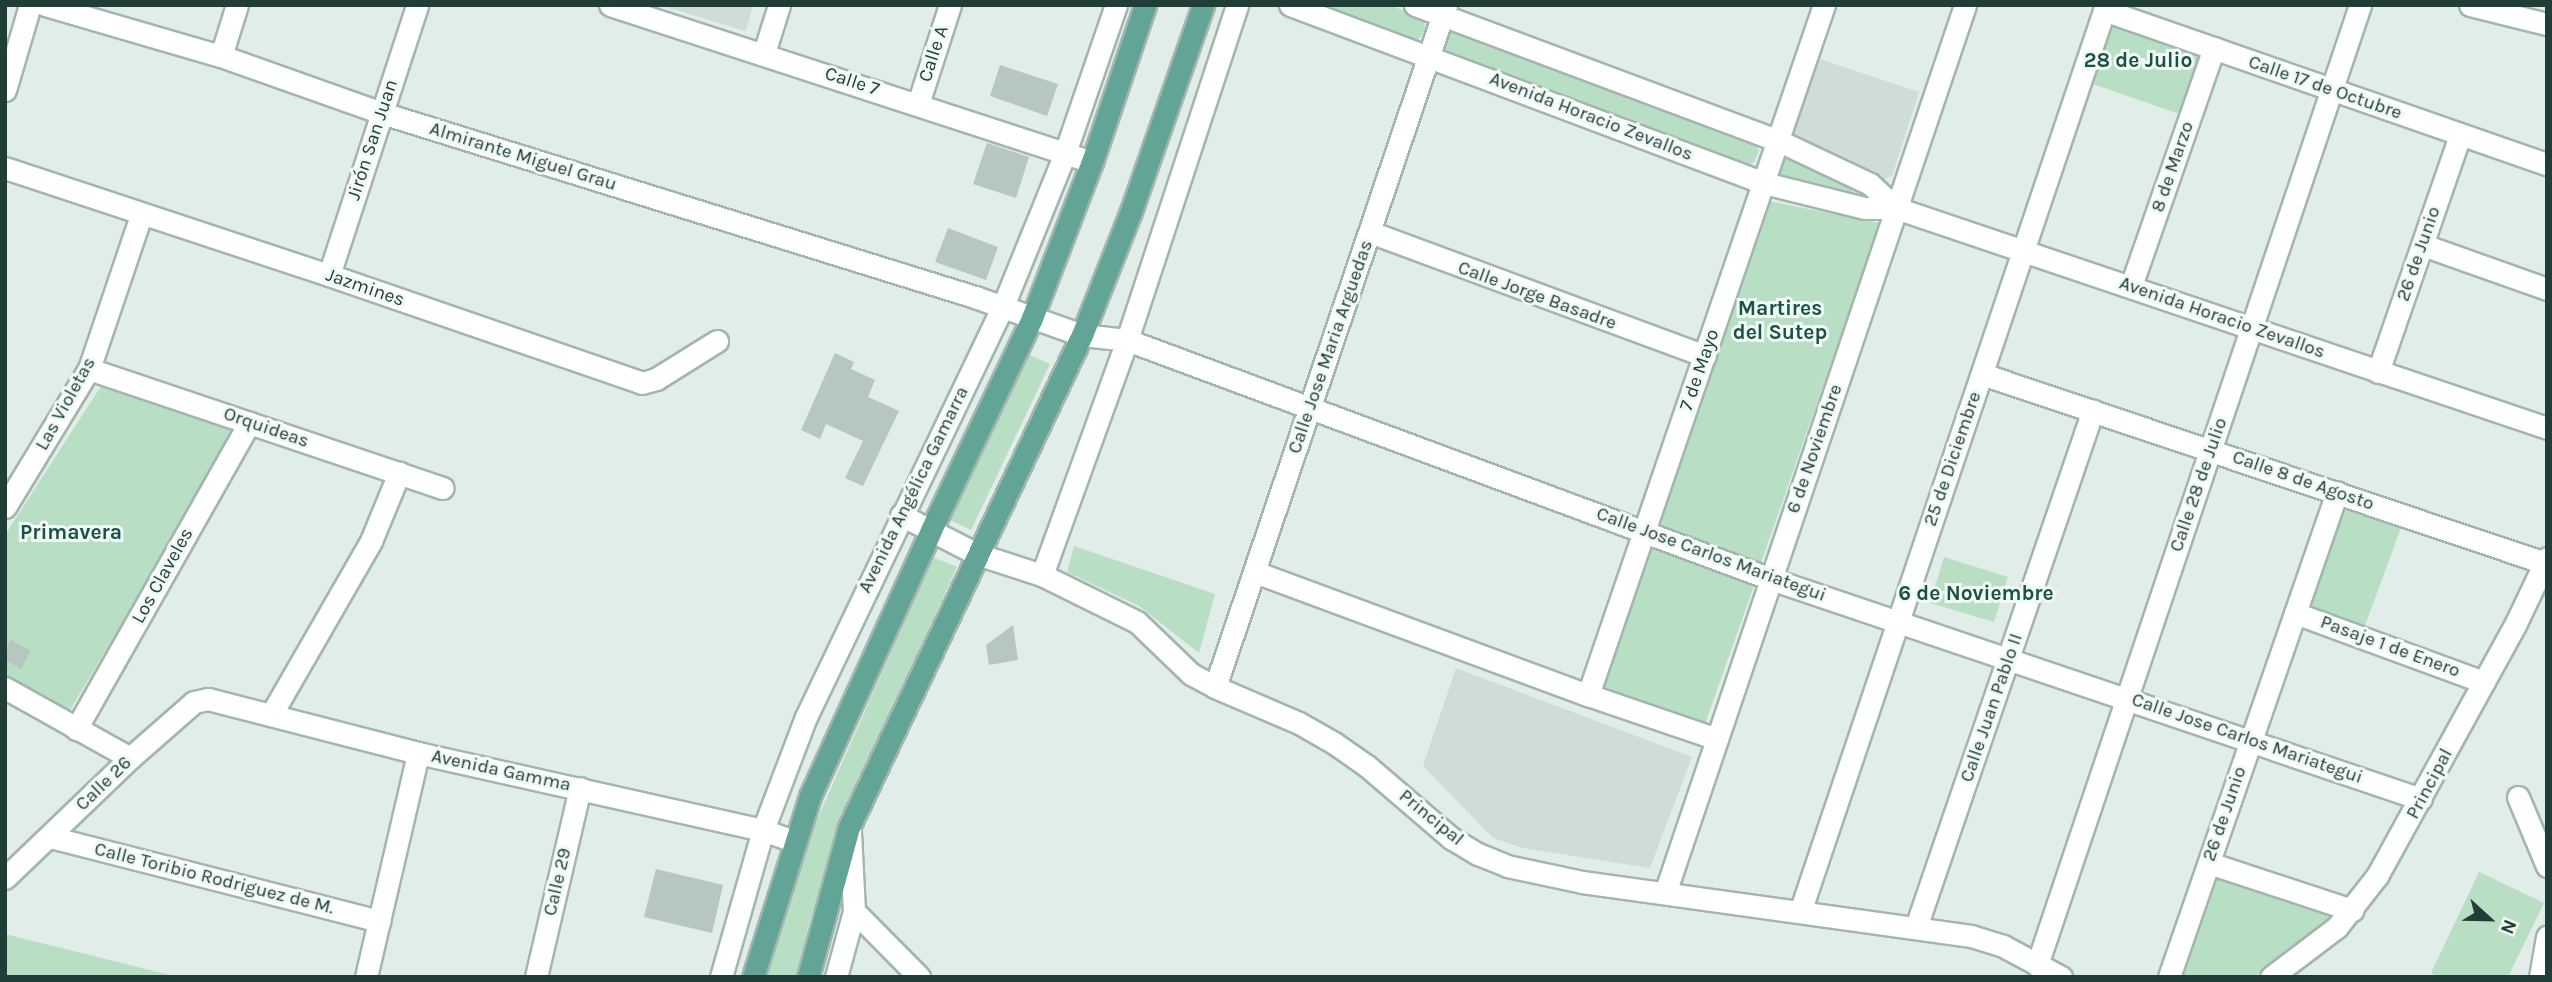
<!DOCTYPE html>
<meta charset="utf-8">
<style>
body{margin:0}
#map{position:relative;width:2552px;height:982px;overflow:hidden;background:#e1ede8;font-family:Karla,sans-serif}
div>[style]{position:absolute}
.built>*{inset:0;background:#cfdcd7}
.green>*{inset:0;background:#b8dfc4}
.building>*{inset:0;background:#b6c7c1}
.roads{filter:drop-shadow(2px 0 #a3b5af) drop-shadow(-2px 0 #a3b5af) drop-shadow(0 2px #a3b5af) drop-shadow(0 -2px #a3b5af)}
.minor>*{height:21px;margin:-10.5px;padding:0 10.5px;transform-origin:10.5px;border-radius:10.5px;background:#fff}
.tertiary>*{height:21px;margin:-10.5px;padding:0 10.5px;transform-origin:10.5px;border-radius:10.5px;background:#fff}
.secondary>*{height:21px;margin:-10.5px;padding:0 10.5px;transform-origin:10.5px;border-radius:10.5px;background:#fff}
.primary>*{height:21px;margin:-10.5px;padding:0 10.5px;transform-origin:10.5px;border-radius:10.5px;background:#62a596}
span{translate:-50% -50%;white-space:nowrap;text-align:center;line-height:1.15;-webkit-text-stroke:6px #f1f9f5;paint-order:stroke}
.street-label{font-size:19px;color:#203e37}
.neighbourhood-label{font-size:21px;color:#1a5246;font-weight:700}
.frame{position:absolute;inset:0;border:7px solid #203e37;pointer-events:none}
.north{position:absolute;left:2454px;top:884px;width:70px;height:70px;-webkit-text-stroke:5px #f1f9f5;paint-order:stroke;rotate:112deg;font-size:19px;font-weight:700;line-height:28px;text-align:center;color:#203e37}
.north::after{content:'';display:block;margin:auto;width:24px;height:32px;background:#203e37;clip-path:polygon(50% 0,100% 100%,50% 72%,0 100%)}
</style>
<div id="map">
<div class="built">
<div style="clip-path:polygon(659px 5px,753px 5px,746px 31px)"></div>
<div style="clip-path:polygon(1820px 59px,1919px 92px,1892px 176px,1884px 179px,1791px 134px)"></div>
<div style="clip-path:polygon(1456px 668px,1692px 757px,1650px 868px,1523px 848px,1493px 838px,1423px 766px)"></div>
</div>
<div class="green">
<div style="clip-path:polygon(1318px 5px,1389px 5px,1424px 18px,1425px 28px,1421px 37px,1413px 42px)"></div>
<div style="clip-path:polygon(2114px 21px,2203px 51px,2182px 115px,2093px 84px)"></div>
<div style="clip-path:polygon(1452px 28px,1754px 141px,1759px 151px,1754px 162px,1746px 166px,1445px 54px,1443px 44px)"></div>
<div style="clip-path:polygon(1781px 150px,1847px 182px,1853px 192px,1843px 195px,1770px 178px)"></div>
<div style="clip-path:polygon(1768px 201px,1880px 223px,1761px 563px,1658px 526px)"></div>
<div style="clip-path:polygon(1025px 353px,1050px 364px,971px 530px,946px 518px)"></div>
<div style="clip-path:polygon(103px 383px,231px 428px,203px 489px,70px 710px,5px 674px,5px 535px)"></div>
<div style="clip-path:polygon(2344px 503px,2402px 525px,2363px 631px,2306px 610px)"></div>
<div style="clip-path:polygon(1074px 546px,1215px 594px,1199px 653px,1139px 606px,1067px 572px)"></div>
<div style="clip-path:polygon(1652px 549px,1755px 583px,1705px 724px,1602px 687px)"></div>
<div style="clip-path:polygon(933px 557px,957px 567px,847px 810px,810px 920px,796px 977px,761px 977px,808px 840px)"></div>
<div style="clip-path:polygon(1944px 557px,2008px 577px,1994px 622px,1930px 603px)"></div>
<div style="clip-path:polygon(2479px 872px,2544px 903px,2508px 977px,2438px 977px,2431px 973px)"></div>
<div style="clip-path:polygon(2212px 875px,2332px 916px,2314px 934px,2253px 977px,2176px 977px)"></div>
<div style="clip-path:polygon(5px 934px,178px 977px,5px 977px)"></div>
</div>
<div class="building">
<div style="clip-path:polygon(1000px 65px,1058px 84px,1047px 116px,990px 96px)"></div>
<div style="clip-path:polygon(987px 143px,1029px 157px,1016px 198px,973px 184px)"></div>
<div style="clip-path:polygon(948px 228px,998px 247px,986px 280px,935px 262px)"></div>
<div style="clip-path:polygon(835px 353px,854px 362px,851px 369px,875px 380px,868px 397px,899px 411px,863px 486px,845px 478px,863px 441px,826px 424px,820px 439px,801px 430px)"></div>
<div style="clip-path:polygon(1013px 625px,1018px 660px,989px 665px,986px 645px)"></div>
<div style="clip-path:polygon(11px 640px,31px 651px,21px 669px,5px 660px,5px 650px)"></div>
<div style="clip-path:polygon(656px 869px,723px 885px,712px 933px,644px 917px)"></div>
</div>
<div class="roads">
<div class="minor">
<div style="left:45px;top:5px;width:183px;rotate:16.2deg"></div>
<div style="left:221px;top:56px;width:171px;rotate:19.5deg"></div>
<div style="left:382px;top:113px;width:621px;rotate:17.24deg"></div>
<div style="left:975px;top:297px;width:114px;rotate:19.6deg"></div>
<div style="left:1082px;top:335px;width:45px;rotate:6.3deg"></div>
<div style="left:1127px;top:340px;width:687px;rotate:20.36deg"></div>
<div style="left:1771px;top:579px;width:686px;rotate:18.7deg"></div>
<div style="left:610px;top:5px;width:507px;rotate:18.04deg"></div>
<div style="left:1290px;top:5px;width:506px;rotate:20.58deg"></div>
<div style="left:1764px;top:183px;width:103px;rotate:14deg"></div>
<div style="left:1864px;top:208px;width:32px"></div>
<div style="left:1896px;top:208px;width:687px;rotate:18.67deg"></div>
<div style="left:1415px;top:5px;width:386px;rotate:20.5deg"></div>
<div style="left:1777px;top:140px;width:103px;rotate:25.3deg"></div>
<div style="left:1870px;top:184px;width:35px;rotate:43deg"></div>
<div style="left:2470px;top:5px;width:79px;rotate:13.9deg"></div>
<div style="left:2104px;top:10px;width:469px;rotate:19.2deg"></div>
<div style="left:764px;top:53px;width:50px;rotate:-72.6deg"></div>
<div style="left:221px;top:56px;width:53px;rotate:-72.6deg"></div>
<div style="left:5px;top:90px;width:89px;rotate:-73.6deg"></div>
<div style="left:918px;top:104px;width:104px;rotate:-72.1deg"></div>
<div style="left:5px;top:168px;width:341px;rotate:18.3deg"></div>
<div style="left:329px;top:275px;width:331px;rotate:19deg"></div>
<div style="left:642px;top:383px;width:15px;rotate:-16deg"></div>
<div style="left:656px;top:379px;width:72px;rotate:-31.9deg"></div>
<div style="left:1370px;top:232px;width:357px;rotate:20.3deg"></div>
<div style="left:2423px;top:245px;width:132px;rotate:19.5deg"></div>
<div style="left:329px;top:275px;width:284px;rotate:-71.9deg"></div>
<div style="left:2131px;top:286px;width:252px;rotate:-70.8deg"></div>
<div style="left:89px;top:369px;width:373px;rotate:18.6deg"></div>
<div style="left:2378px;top:372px;width:251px;rotate:-70.9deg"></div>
<div style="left:1982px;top:374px;width:594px;rotate:18.56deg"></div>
<div style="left:5px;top:507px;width:162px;rotate:-58.7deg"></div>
<div style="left:89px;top:369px;width:163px;rotate:-71.3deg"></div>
<div style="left:901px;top:515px;width:85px;rotate:27.2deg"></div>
<div style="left:977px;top:554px;width:68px;rotate:17.9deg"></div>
<div style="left:1042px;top:575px;width:106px;rotate:26.3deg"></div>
<div style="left:1137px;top:622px;width:75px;rotate:43.9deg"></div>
<div style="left:1191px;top:674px;width:27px;rotate:28deg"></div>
<div style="left:1215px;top:687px;width:91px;rotate:23.2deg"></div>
<div style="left:1299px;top:723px;width:40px;rotate:29.7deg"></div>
<div style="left:1334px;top:743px;width:40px;rotate:34.9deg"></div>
<div style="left:1367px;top:766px;width:111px;rotate:40.6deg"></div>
<div style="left:1451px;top:838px;width:31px;rotate:31deg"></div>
<div style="left:1478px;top:854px;width:31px;rotate:22deg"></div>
<div style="left:1507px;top:866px;width:77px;rotate:12deg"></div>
<div style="left:1582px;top:882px;width:393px;rotate:7.9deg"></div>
<div style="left:1971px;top:936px;width:34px;rotate:17deg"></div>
<div style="left:2003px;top:946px;width:66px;rotate:28.1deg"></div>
<div style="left:1255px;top:572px;width:355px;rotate:20.3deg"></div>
<div style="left:1588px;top:695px;width:136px;rotate:18.8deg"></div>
<div style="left:2295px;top:613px;width:201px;rotate:20.1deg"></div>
<div style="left:1215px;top:687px;width:720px;rotate:-71.29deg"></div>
<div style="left:5px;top:688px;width:143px;rotate:29.2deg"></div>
<div style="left:1588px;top:695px;width:729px;rotate:-71.12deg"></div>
<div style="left:271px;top:715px;width:201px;rotate:-60.1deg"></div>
<div style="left:371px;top:541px;width:74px;rotate:-67.6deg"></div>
<div style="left:76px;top:729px;width:352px;rotate:-60.5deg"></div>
<div style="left:2518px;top:797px;width:75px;rotate:67.2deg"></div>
<div style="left:50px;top:837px;width:340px;rotate:14.3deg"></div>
<div style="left:2209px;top:863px;width:151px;rotate:18.2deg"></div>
<div style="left:5px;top:878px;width:173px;rotate:-43.8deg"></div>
<div style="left:130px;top:758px;width:85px;rotate:-41.2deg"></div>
<div style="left:194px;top:702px;width:14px;rotate:-12deg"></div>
<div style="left:208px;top:699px;width:217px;rotate:14.4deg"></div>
<div style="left:418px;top:753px;width:353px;rotate:12.6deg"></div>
<div style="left:763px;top:830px;width:32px;rotate:20deg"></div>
<div style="left:1665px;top:893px;width:937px;rotate:-71.33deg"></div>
<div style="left:854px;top:911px;width:93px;rotate:45.4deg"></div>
<div style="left:1800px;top:912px;width:957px;rotate:-71.36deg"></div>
<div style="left:1916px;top:927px;width:546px;rotate:-71.1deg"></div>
<div style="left:2037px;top:965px;width:1013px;rotate:-71.4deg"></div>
<div style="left:366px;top:977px;width:230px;rotate:-76.9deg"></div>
<div style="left:536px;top:977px;width:194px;rotate:-76.9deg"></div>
<div style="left:2169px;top:977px;width:513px;rotate:-70.89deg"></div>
<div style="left:2271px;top:977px;width:83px;rotate:-37.1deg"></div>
<div style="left:2337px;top:927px;width:65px;rotate:-51.9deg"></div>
<div style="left:2377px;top:876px;width:286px;rotate:-61.2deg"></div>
<div style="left:2515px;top:625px;width:74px;rotate:-64.5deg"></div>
<div style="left:2540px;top:977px;width:41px;rotate:-80.1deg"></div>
</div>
<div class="tertiary">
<div style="left:1042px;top:575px;width:250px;rotate:-70.1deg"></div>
<div style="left:1127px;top:340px;width:353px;rotate:-71.8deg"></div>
</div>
<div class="secondary">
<div style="left:721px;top:977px;width:153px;rotate:-74.1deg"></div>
<div style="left:763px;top:830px;width:121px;rotate:-69.2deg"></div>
<div style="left:806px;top:717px;width:456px;rotate:-64.4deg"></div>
<div style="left:1003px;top:306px;width:165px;rotate:-67.9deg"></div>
<div style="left:1065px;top:153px;width:157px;rotate:-71deg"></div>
<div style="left:836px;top:977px;width:68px;rotate:-74.7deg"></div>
<div style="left:854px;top:911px;width:80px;rotate:-92.9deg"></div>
</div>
<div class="primary">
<div style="left:753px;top:977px;width:190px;rotate:-72.5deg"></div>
<div style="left:810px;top:796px;width:292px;rotate:-65.5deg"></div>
<div style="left:931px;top:530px;width:235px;rotate:-64.5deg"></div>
<div style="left:1032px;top:318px;width:167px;rotate:-69deg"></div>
<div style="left:1092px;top:162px;width:166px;rotate:-71.3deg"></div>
<div style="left:808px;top:977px;width:156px;rotate:-74.7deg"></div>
<div style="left:849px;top:827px;width:544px;rotate:-64.66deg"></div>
<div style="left:1082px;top:335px;width:130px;rotate:-68.4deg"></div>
<div style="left:1130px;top:214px;width:221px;rotate:-70.7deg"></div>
</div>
</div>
<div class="street-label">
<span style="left:934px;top:54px;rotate:-72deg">Calle A</span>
<span style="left:852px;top:82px;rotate:18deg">Calle 7</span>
<span style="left:2325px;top:88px;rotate:19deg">Calle 17 de Octubre</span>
<span style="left:1591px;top:117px;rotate:21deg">Avenida Horacio Zevallos</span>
<span style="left:373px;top:140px;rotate:-72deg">Jirón San Juan</span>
<span style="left:523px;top:157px;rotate:17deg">Almirante Miguel Grau</span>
<span style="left:2173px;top:167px;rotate:-71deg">8 de Marzo</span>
<span style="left:2419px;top:254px;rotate:-71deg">26 de Junio</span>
<span style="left:365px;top:288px;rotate:19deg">Jazmines</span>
<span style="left:1537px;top:296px;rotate:20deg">Calle Jorge Basadre</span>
<span style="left:2222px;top:318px;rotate:19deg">Avenida Horacio Zevallos</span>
<span style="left:1331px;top:347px;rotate:-71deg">Calle Jose Maria Arguedas</span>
<span style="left:1700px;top:370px;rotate:-71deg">7 de Mayo</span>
<span style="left:66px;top:404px;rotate:-61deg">Las Violetas</span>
<span style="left:266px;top:428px;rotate:19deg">Orquideas</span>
<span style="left:1815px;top:449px;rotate:-71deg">6 de Noviembre</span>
<span style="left:1953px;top:459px;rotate:-71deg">25 de Diciembre</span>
<span style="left:2303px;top:481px;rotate:19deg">Calle 8 de Agosto</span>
<span style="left:2199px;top:485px;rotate:-71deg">Calle 28 de Julio</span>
<span style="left:914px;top:490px;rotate:-64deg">Avenida Angélica Gamarra</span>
<span style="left:1711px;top:555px;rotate:20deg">Calle Jose Carlos Mariategui</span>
<span style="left:163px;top:576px;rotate:-61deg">Los Claveles</span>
<span style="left:2390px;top:647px;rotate:20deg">Pasaje 1 de Enero</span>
<span style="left:1992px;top:708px;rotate:-71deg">Calle Juan Pablo II</span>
<span style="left:2247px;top:739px;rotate:19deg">Calle Jose Carlos Mariategui</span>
<span style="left:501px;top:771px;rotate:12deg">Avenida Gamma</span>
<span style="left:104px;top:784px;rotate:-44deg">Calle 26</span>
<span style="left:2430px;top:784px;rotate:-62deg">Principal</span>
<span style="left:2225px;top:814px;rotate:-71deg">26 de Junio</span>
<span style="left:1431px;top:818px;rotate:39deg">Principal</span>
<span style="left:214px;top:879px;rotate:14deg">Calle Toribio Rodriguez de M.</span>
<span style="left:558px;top:882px;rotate:-77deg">Calle 29</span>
</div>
<div class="neighbourhood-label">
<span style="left:2138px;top:60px">28 de Julio</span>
<span style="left:1780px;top:320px">Martires<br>del Sutep</span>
<span style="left:71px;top:532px">Primavera</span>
<span style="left:1976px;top:593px">6 de Noviembre</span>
</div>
<div class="frame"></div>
<div class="north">N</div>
</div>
